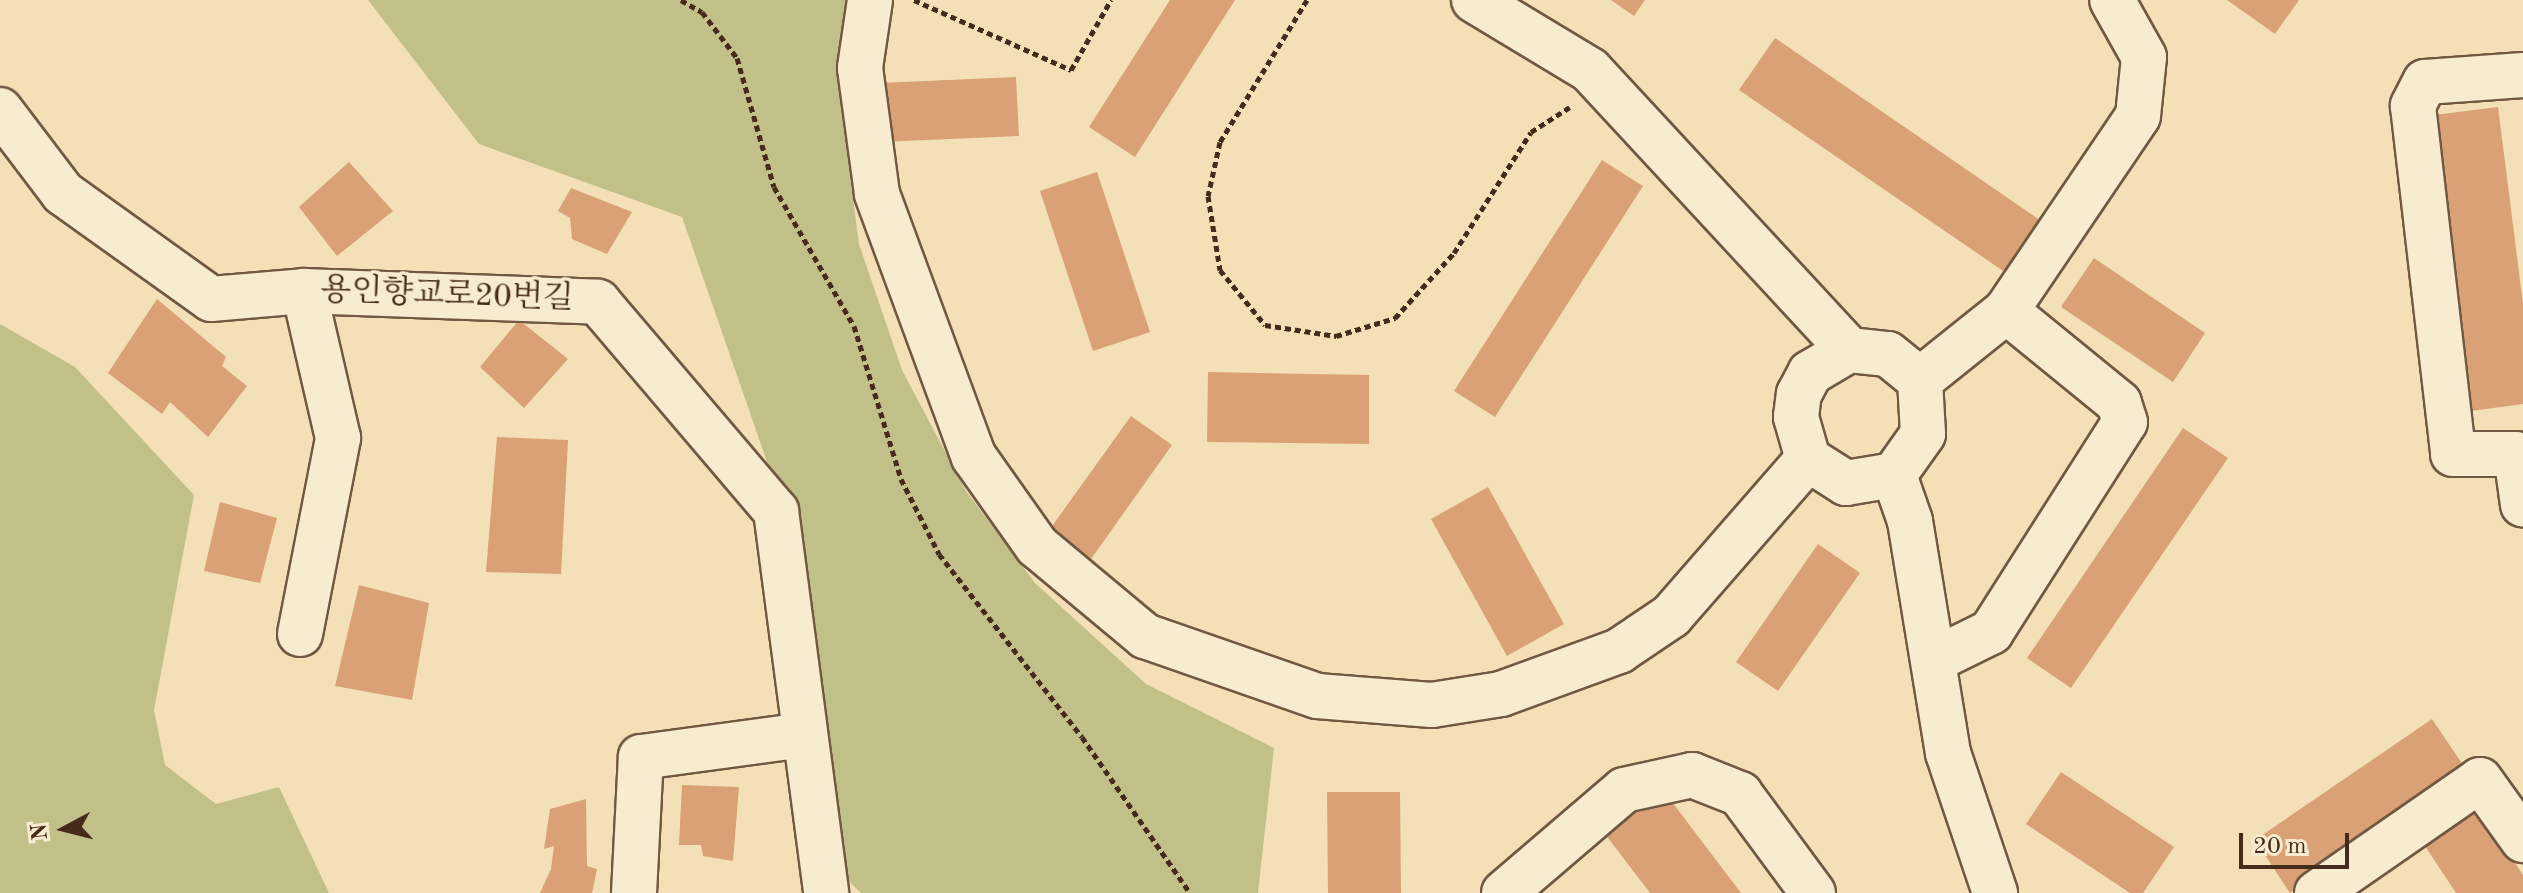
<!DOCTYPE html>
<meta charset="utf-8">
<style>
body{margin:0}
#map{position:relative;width:2523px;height:893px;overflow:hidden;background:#f3e0b7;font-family:"Old Standard TT","Noto Serif KR",serif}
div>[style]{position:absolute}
.green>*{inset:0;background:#c2c089}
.building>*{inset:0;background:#d9a175}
.path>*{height:5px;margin-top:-2.5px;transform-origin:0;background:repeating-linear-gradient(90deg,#452b1b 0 6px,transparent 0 10px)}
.roads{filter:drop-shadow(2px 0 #705842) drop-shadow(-2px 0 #705842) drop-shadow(0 2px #705842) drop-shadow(0 -2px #705842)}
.minor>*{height:44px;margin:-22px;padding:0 22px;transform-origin:22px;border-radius:22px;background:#f7ebd0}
span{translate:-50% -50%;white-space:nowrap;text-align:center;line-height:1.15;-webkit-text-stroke:7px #f7ebd0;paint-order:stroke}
.street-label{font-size:32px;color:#452b1b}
.north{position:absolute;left:24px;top:789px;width:80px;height:80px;-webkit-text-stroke:6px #f7ebd0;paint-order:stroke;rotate:263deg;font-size:22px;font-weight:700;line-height:32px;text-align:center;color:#452b1b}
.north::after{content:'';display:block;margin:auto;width:28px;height:36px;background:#452b1b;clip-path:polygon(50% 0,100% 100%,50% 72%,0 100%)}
.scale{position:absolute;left:2239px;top:833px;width:110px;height:36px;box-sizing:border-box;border:4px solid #452b1b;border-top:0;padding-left:10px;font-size:24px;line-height:28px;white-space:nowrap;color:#452b1b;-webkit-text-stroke:6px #f7ebd0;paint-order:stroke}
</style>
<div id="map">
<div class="green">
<div style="clip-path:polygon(368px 0,849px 0,840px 100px,859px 244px,902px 370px,966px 491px,1035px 583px,1146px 684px,1274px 748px,1258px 893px,861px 893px,823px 856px,784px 511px,682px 217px,479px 144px)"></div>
<div style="clip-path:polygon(0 324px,75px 367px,194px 495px,154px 710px,165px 765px,216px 804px,279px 787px,329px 893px,0 893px)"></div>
</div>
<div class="building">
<div style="clip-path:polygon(1170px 0,1235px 0,1135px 157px,1089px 127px)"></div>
<div style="clip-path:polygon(1611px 0,1645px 0,1634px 16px)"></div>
<div style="clip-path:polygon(2227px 0,2299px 0,2275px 34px)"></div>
<div style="clip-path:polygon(1775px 38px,2047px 225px,2012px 277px,1739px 90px)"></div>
<div style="clip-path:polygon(1016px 77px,1019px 136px,882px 142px,880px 83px)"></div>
<div style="clip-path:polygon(2498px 107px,2523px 304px,2523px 404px,2463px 412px,2426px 116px)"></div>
<div style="clip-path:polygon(1602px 160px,1643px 186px,1495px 417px,1454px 391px)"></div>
<div style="clip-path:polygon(349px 162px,393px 211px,337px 256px,299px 207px)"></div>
<div style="clip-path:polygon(1097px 172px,1150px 332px,1093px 351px,1040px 191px)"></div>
<div style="clip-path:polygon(571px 188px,632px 212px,607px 254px,572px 239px,570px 218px,558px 211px)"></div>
<div style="clip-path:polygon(2094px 258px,2205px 333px,2173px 382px,2061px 307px)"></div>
<div style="clip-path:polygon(157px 299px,226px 357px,222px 366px,247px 386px,208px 437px,170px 402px,162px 414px,108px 373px)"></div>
<div style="clip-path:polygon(519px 320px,568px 359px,524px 408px,480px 367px)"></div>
<div style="clip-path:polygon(1208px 372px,1369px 375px,1369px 444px,1207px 442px)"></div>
<div style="clip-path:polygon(1131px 416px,1172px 445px,1091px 559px,1050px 529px)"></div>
<div style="clip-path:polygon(2183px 428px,2228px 458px,2071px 688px,2027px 658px)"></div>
<div style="clip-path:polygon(497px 437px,568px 440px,561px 574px,486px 572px)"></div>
<div style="clip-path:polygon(1488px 487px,1564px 624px,1507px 656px,1431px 519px)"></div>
<div style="clip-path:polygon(220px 502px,277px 518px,260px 583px,204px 571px)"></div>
<div style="clip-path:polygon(1818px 544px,1860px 573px,1778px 691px,1736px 662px)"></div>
<div style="clip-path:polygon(359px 585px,429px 603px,412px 700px,335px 686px)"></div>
<div style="clip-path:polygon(2432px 719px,2469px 774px,2290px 893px,2255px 840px)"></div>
<div style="clip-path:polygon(2061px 772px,2174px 847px,2143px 893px,2130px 893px,2026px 824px)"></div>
<div style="clip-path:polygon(682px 785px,739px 787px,733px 861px,703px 856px,701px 845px,679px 845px)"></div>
<div style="clip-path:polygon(1663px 790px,1741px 893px,1650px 893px,1605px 834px)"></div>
<div style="clip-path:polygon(1327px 792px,1400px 792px,1401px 893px,1328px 893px)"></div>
<div style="clip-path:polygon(586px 799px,587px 866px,597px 869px,592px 893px,540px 893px,551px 869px,554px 846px,544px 849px,550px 809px)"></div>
<div style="clip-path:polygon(2479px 807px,2523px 875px,2523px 893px,2456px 893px,2423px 843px)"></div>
</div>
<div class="path">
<div style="left:681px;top:0;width:24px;rotate:30deg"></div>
<div style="left:702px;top:12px;width:58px;rotate:52.7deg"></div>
<div style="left:737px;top:58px;width:134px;rotate:74deg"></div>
<div style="left:774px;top:187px;width:160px;rotate:60.1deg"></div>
<div style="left:854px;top:326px;width:160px;rotate:72.9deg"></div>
<div style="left:901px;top:479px;width:84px;rotate:63.1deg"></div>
<div style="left:939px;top:554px;width:232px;rotate:52deg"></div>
<div style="left:1082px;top:737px;width:190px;rotate:55.3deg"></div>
<div style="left:914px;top:0;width:172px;rotate:24deg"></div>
<div style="left:1071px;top:70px;width:81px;rotate:-60.3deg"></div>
<div style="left:1307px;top:0;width:167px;rotate:121.5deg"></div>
<div style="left:1220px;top:142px;width:55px;rotate:102.5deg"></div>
<div style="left:1208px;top:196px;width:75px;rotate:80.8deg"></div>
<div style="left:1220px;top:270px;width:71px;rotate:50.7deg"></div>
<div style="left:1265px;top:325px;width:72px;rotate:8.8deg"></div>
<div style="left:1336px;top:336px;width:62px;rotate:-17deg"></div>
<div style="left:1395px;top:318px;width:88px;rotate:-47.8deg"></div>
<div style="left:1454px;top:253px;width:143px;rotate:-57.5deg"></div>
<div style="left:1531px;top:132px;width:46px;rotate:-32.7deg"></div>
</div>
<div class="roads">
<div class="minor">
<div style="left:870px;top:0;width:69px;rotate:98.4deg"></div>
<div style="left:860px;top:68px;width:127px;rotate:82.3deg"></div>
<div style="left:877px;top:194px;width:280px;rotate:69.8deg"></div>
<div style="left:974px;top:457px;width:109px;rotate:54.7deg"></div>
<div style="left:1037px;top:546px;width:141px;rotate:39.8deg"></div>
<div style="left:1145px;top:636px;width:182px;rotate:19.2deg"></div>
<div style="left:1317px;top:696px;width:115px;rotate:4.5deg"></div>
<div style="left:1432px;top:705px;width:70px;rotate:-9.1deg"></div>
<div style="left:1501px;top:694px;width:126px;rotate:-20deg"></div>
<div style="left:1619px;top:651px;width:63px;rotate:-33.9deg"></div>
<div style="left:1671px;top:616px;width:208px;rotate:-48.9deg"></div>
<div style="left:1808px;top:459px;width:45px;rotate:32.3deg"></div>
<div style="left:1846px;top:483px;width:49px;rotate:-9.5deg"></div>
<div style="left:1474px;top:0;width:135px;rotate:31.1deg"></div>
<div style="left:1590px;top:70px;width:381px;rotate:47.2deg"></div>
<div style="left:1849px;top:350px;width:39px;rotate:6deg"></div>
<div style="left:1888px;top:354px;width:41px;rotate:39.1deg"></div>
<div style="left:1920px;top:380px;width:54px;rotate:86.8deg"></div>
<div style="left:1923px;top:434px;width:50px;rotate:125.3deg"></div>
<div style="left:1894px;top:475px;width:49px;rotate:70.8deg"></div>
<div style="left:1910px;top:521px;width:235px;rotate:80.7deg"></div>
<div style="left:1948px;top:753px;width:148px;rotate:71.4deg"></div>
<div style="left:2523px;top:75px;width:98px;rotate:175.9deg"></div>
<div style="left:2425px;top:82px;width:27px;rotate:117deg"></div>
<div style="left:2413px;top:106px;width:350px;rotate:83.4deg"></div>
<div style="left:2453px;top:454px;width:63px"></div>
<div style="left:2516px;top:454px;width:51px;rotate:82.2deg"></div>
<div style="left:0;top:110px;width:104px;rotate:52.8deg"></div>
<div style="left:63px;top:193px;width:182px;rotate:35.6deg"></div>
<div style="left:211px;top:299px;width:93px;rotate:-4.9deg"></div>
<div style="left:304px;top:291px;width:294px;rotate:2.1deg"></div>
<div style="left:598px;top:302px;width:275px;rotate:49.6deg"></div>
<div style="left:776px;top:511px;width:385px;rotate:82.5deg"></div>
<div style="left:1920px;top:380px;width:110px;rotate:-38.7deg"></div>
<div style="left:2006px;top:311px;width:235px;rotate:-55.9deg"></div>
<div style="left:2138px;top:116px;width:59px;rotate:-84.2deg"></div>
<div style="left:2144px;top:57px;width:65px;rotate:-119.3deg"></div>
<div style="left:1808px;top:459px;width:44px;rotate:-105.9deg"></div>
<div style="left:1796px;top:417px;width:23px;rotate:-83deg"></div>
<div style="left:1799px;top:394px;width:24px;rotate:-62deg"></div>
<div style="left:1810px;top:373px;width:45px;rotate:-30.5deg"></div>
<div style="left:300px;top:634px;width:200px;rotate:-79deg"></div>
<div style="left:338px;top:438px;width:151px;rotate:-103deg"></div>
<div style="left:1934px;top:660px;width:64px;rotate:-26.2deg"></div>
<div style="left:1991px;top:632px;width:249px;rotate:-57.5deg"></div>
<div style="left:2125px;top:422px;width:20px;rotate:-108deg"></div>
<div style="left:2119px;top:403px;width:146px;rotate:-140.8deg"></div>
<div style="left:634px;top:893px;width:136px;rotate:-87.1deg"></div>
<div style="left:641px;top:757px;width:163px;rotate:-7.7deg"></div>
<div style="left:1504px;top:893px;width:158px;rotate:-40.6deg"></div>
<div style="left:1624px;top:790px;width:70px;rotate:-12.4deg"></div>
<div style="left:1692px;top:775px;width:52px;rotate:21.6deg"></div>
<div style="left:1740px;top:794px;width:123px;rotate:53.6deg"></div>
<div style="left:2317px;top:893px;width:198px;rotate:-34.7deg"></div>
<div style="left:2480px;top:780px;width:74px;rotate:54.4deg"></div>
</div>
</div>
<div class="street-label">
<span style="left:447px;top:296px;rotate:2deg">용인향교로20번길</span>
</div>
<div class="north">N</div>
<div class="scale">20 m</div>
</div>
